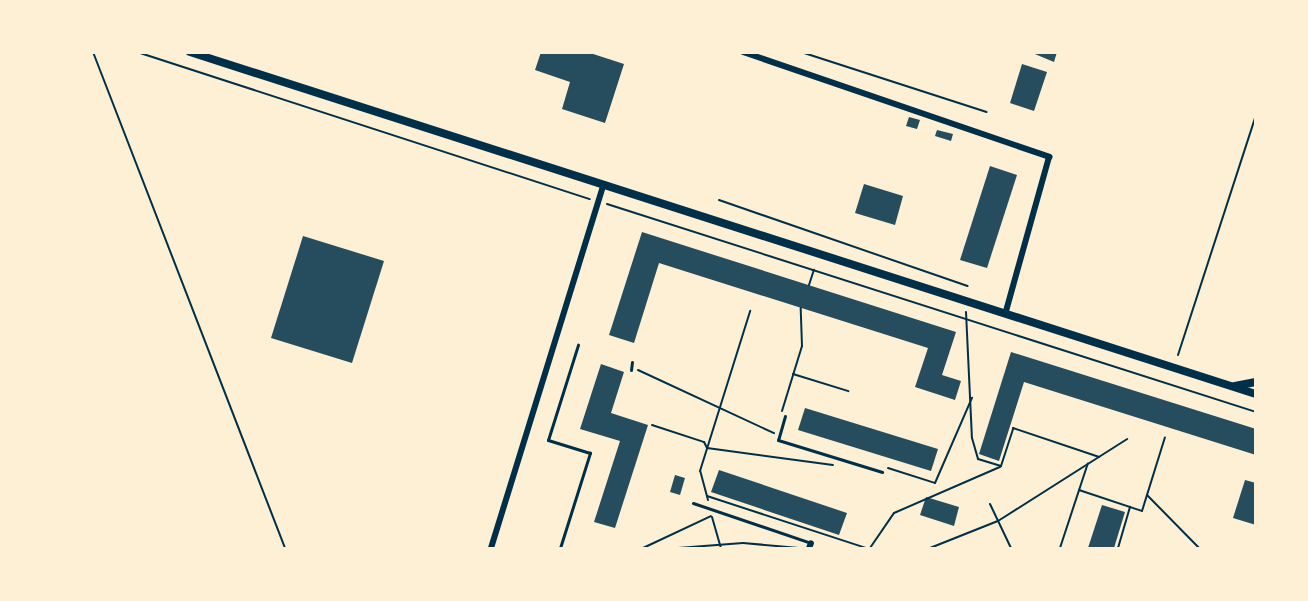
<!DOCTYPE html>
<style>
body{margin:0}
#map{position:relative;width:1308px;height:601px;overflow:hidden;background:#fdf0d5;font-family:"Fira Sans Condensed",sans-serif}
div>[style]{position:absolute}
.building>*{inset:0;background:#264d5e}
.path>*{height:2px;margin:-1px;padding:0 1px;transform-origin:1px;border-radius:1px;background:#003049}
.service>*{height:3px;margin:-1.5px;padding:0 1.5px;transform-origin:1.5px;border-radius:1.5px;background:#003049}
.minor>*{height:6px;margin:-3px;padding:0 3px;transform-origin:3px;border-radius:3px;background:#003049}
.tertiary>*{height:8px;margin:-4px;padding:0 4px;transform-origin:4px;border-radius:4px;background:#003049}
span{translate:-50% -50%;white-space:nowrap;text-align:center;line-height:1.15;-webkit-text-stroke:6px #fdf0d5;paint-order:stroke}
.frame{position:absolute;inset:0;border:54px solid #fdf0d5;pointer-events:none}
</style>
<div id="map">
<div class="building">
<div style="clip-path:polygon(541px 52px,587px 52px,624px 64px,605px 123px,562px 109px,570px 82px,535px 70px)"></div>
<div style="clip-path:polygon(1030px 52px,1057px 52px,1054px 62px)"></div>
<div style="clip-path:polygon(1022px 64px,1047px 72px,1034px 111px,1010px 103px)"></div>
<div style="clip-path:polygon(909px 117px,920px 120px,917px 129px,906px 126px)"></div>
<div style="clip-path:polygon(937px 130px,953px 134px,951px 141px,935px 136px)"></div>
<div style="clip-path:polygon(990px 166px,1017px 175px,987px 268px,960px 260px)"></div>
<div style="clip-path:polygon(864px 184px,903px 196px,895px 225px,855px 213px)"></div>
<div style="clip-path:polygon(642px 232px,956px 332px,942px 375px,961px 381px,955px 400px,915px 387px,928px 348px,659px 263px,634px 343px,609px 335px)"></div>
<div style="clip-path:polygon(303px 236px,384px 261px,352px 363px,271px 338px)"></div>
<div style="clip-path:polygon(1011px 352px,1256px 429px,1256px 455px,1024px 382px,999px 461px,979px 454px)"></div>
<div style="clip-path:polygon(601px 364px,624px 372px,611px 413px,648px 425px,615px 528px,594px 522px,620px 441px,580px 429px)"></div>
<div style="clip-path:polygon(805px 408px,938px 449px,931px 471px,798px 430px)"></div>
<div style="clip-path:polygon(719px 470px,847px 513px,839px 535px,711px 492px)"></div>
<div style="clip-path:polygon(675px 475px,685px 478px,680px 495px,670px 492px)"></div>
<div style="clip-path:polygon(1245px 480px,1256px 483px,1256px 525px,1233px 518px)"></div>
<div style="clip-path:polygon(926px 497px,959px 507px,954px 526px,920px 515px)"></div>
<div style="clip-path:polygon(1102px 505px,1125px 512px,1114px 548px,1088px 548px)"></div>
</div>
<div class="path">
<div style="left:93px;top:52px;width:532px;rotate:68.84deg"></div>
<div style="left:137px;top:52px;width:476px;rotate:18deg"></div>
<div style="left:801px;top:52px;width:195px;rotate:17.9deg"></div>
<div style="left:719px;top:200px;width:263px;rotate:19.1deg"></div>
<div style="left:607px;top:204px;width:682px;rotate:17.77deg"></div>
<div style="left:809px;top:285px;width:16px;rotate:-72deg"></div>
<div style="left:966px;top:312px;width:126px;rotate:87.3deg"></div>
<div style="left:972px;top:438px;width:22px;rotate:74deg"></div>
<div style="left:978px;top:459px;width:24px;rotate:17deg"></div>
<div style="left:1001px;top:466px;width:40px;rotate:-72deg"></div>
<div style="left:1013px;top:428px;width:91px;rotate:18.6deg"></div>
<div style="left:1178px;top:355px;width:252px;rotate:-72deg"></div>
<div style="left:638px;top:370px;width:150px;rotate:24.9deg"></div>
<div style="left:793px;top:374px;width:58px;rotate:17.2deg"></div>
<div style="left:782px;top:411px;width:68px;rotate:-72.9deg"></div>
<div style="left:802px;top:346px;width:38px;rotate:-92deg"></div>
<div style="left:652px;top:425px;width:55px;rotate:18.1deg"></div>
<div style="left:704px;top:442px;width:7px;rotate:63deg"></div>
<div style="left:707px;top:448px;width:127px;rotate:7.7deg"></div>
<div style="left:888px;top:468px;width:49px;rotate:17.7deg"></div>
<div style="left:935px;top:483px;width:93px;rotate:-66.5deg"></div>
<div style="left:1079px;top:490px;width:66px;rotate:18.4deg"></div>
<div style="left:1142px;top:511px;width:77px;rotate:-72.7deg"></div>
<div style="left:1147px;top:495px;width:74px;rotate:45.5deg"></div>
<div style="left:707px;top:496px;width:167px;rotate:18.1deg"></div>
<div style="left:708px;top:500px;width:30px;rotate:-105deg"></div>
<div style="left:700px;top:471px;width:168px;rotate:-72.6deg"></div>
<div style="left:990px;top:504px;width:49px;rotate:64.5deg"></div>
<div style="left:712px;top:517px;width:32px;rotate:74deg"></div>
<div style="left:643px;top:548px;width:75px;rotate:-25.2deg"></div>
<div style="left:678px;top:548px;width:65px;rotate:-4.4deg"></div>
<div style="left:743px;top:543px;width:56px;rotate:5.1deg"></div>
<div style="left:870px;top:548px;width:42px;rotate:-55.6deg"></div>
<div style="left:894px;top:513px;width:116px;rotate:-23.5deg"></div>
<div style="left:930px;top:548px;width:73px;rotate:-21.7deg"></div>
<div style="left:998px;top:521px;width:153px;rotate:-32.4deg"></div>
<div style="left:1060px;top:548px;width:89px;rotate:-71.8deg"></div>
<div style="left:1118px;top:548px;width:43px;rotate:-73.7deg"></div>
</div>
<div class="service">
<div style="left:631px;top:370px;width:8px;rotate:-83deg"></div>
<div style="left:785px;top:416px;width:25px;rotate:106deg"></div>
<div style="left:778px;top:440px;width:109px;rotate:17.1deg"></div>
<div style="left:693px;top:503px;width:125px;rotate:18.7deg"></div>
<div style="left:560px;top:548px;width:100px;rotate:-72.5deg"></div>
<div style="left:590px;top:453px;width:44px;rotate:-162.8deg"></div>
<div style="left:548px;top:440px;width:100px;rotate:-72.5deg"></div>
</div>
<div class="minor">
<div style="left:743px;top:52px;width:324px;rotate:18.9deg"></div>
<div style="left:1049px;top:157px;width:160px;rotate:105.6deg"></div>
<div style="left:491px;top:548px;width:381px;rotate:-72.8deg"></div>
<div style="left:809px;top:548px;width:5px;rotate:-68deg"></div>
</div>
<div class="tertiary">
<div style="left:190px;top:52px;width:1120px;rotate:17.79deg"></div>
<div style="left:1235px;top:386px;width:21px;rotate:-11deg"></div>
</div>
<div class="frame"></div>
</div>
